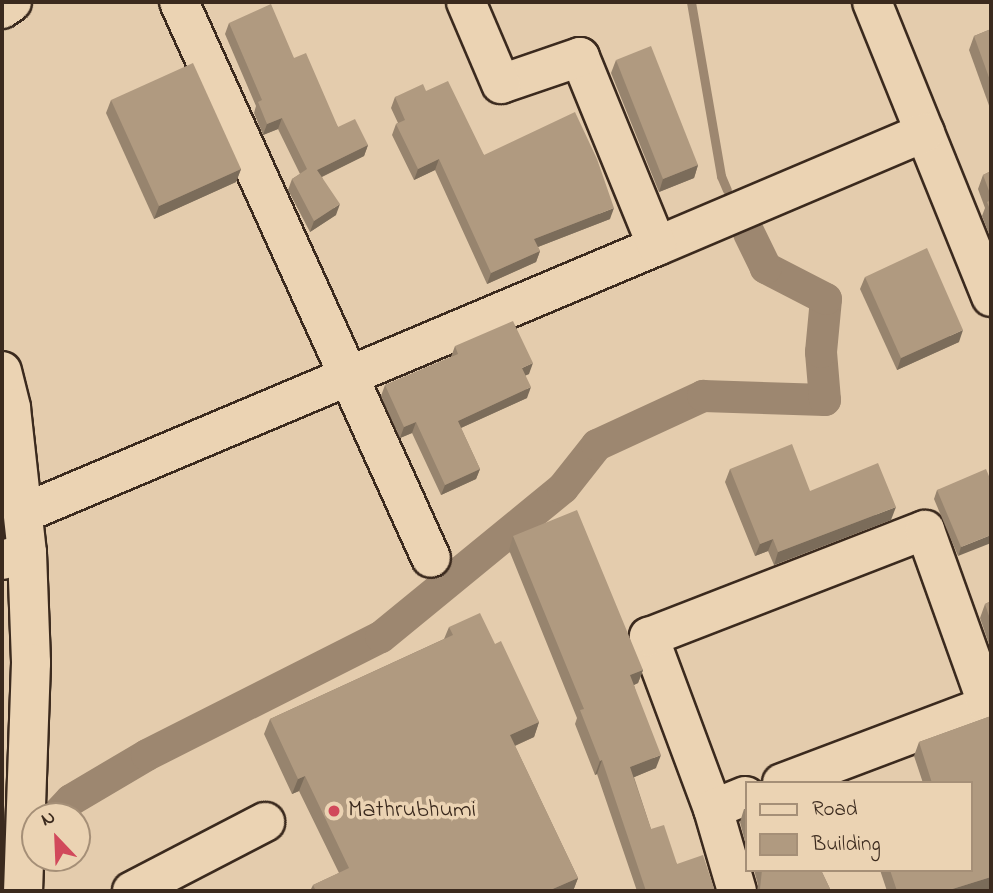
<!DOCTYPE html>
<style>
body{margin:0}
#map{position:relative;width:993px;height:893px;overflow:hidden;background:#e4ccad;font-family:"Indie Flower",sans-serif}
div>[style]{position:absolute}
.stream>*{height:9px;margin:-4.5px;padding:0 4.5px;transform-origin:4.5px;border-radius:4.5px;background:#9d8770}
.canal>*{height:32px;margin:-16px;padding:0 16px;transform-origin:16px;border-radius:16px;background:#9d8770}
.roads{filter:drop-shadow(2px 0 #3b2a1e) drop-shadow(-2px 0 #3b2a1e) drop-shadow(0 2px #3b2a1e) drop-shadow(0 -2px #3b2a1e)}
.minor>*{height:38px;margin:-19px;padding:0 19px;transform-origin:19px;border-radius:19px;background:#ebd3b3}
.major>*{height:38px;margin:-19px;padding:0 19px;transform-origin:19px;border-radius:19px;background:#ebd3b3}
.wall>*{inset:0;background:#97846e}
.shaded-wall>*{inset:0;background:#7b6c5a}
.building>*{inset:0;background:#b09a80}
.dots>*{width:19px;height:19px;translate:-50% -50%;box-sizing:border-box;border:4px solid #ebd3b3;border-radius:50%}
span{translate:-50% -50%;white-space:nowrap;text-align:center;line-height:1.15;-webkit-text-stroke:7px #ebd3b3;paint-order:stroke}
.poi-label{font-size:24px;color:#3b2a1e}
.left{translate:0 -50%;text-align:left}
.frame{position:absolute;inset:0;border:4px solid #3b2a1e;pointer-events:none}
.legend{position:absolute;left:745px;top:781px;width:228px;height:91px;box-sizing:border-box;background:#ebd3b3;border:2px solid #a58f77;margin:0;padding:9px 12px;list-style:none;font-size:21px;color:#3b2a1e}
.legend li{display:flex;align-items:center;gap:14px;height:35px}
.legend b{width:35px;border:2px solid #a58f77}
.north{position:absolute;left:21px;top:802px;width:70px;height:70px;box-sizing:border-box;background:#ebd3b3;border:2px solid #a58f77;border-radius:50%;rotate:337deg;font-size:19px;font-weight:700;line-height:28px;text-align:center;color:#3b2a1e}
.north::after{content:'';display:block;margin:auto;width:24px;height:32px;background:#d1495b;clip-path:polygon(50% 0,100% 100%,50% 72%,0 100%)}
</style>
<div id="map">
<div class="stream">
<div style="left:691px;top:2px;width:177px;rotate:80.2deg"></div>
<div style="left:721px;top:176px;width:15px;rotate:67deg"></div>
</div>
<div class="canal">
<div style="left:56px;top:816px;width:22px;rotate:-47deg"></div>
<div style="left:71px;top:800px;width:88px;rotate:-30.6deg"></div>
<div style="left:147px;top:755px;width:262px;rotate:-26.8deg"></div>
<div style="left:381px;top:637px;width:235px;rotate:-39.3deg"></div>
<div style="left:563px;top:488px;width:55px;rotate:-51.7deg"></div>
<div style="left:597px;top:445px;width:117px;rotate:-24.8deg"></div>
<div style="left:703px;top:396px;width:122px;rotate:1.9deg"></div>
<div style="left:825px;top:400px;width:48px;rotate:-94.8deg"></div>
<div style="left:821px;top:352px;width:53px;rotate:-84.6deg"></div>
<div style="left:826px;top:299px;width:68px;rotate:-152.7deg"></div>
<div style="left:766px;top:268px;width:39px;rotate:-116deg"></div>
</div>
<div class="roads">
<div class="minor">
<div style="left:179px;top:2px;width:610px;rotate:65.62deg"></div>
<div style="left:872px;top:2px;width:318px;rotate:68deg"></div>
<div style="left:2px;top:9px;width:12px;rotate:-35deg"></div>
<div style="left:657px;top:246px;width:291px;rotate:-23deg"></div>
<div style="left:24px;top:513px;width:687px;rotate:-22.87deg"></div>
<div style="left:657px;top:246px;width:204px;rotate:-112.2deg"></div>
<div style="left:580px;top:57px;width:83px;rotate:161.1deg"></div>
<div style="left:501px;top:84px;width:89px;rotate:-113.1deg"></div>
<div style="left:2px;top:560px;width:26px;rotate:-16deg"></div>
<div style="left:782px;top:783px;width:223px;rotate:-20.7deg"></div>
<div style="left:713px;top:809px;width:184px;rotate:-110.4deg"></div>
<div style="left:649px;top:637px;width:296px;rotate:-21.2deg"></div>
<div style="left:925px;top:530px;width:187px;rotate:70.3deg"></div>
<div style="left:132px;top:891px;width:150px;rotate:-27.4deg"></div>
<div style="left:737px;top:891px;width:85px;rotate:-106.3deg"></div>
<div style="left:713px;top:809px;width:35px;rotate:-22deg"></div>
</div>
<div class="major">
<div style="left:2px;top:371px;width:38px;rotate:76deg"></div>
<div style="left:11px;top:408px;width:146px;rotate:83.7deg"></div>
<div style="left:27px;top:553px;width:110px;rotate:87.9deg"></div>
<div style="left:31px;top:663px;width:228px;rotate:92deg"></div>
</div>
</div>
<div class="wall">
<div style="clip-path:polygon(229px 23px,294px 58px,338px 127px,368px 145px,364px 156px,322px 177px,336px 215px,310px 232px,288px 190px,292px 179px,300px 174px,278px 129px,263px 135px,254px 113px,256px 106px,225px 34px)"></div>
<div style="clip-path:polygon(991px 29px,991px 111px,969px 50px,974px 36px)"></div>
<div style="clip-path:polygon(616px 60px,698px 165px,694px 178px,659px 192px,611px 73px)"></div>
<div style="clip-path:polygon(426px 91px,484px 155px,610px 219px,538px 247px,540px 251px,536px 262px,487px 284px,435px 170px,414px 180px,392px 135px,396px 124px,398px 123px,391px 108px,395px 97px)"></div>
<div style="clip-path:polygon(111px 100px,241px 169px,236px 182px,154px 219px,106px 113px)"></div>
<div style="clip-path:polygon(991px 171px,991px 239px,982px 216px,985px 208px,978px 189px,983px 175px)"></div>
<div style="clip-path:polygon(865px 277px,959px 342px,897px 370px,860px 289px)"></div>
<div style="clip-path:polygon(455px 346px,529px 374px,525px 375px,527px 398px,461px 428px,480px 469px,476px 479px,441px 495px,412px 433px,400px 438px,381px 396px,385px 385px,451px 357px)"></div>
<div style="clip-path:polygon(730px 469px,810px 491px,891px 520px,774px 565px,768px 551px,755px 556px,725px 482px)"></div>
<div style="clip-path:polygon(991px 481px,958px 556px,934px 499px,937px 490px)"></div>
<div style="clip-path:polygon(513px 536px,643px 670px,638px 683px,634px 685px,656px 768px,634px 777px,651px 829px,677px 864px,715px 891px,637px 891px,597px 774px,595px 775px,575px 724px,577px 718px,509px 550px)"></div>
<div style="clip-path:polygon(991px 601px,991px 650px,980px 618px,985px 604px)"></div>
<div style="clip-path:polygon(449px 627px,495px 644px,539px 722px,534px 737px,515px 746px,578px 878px,573px 891px,310px 891px,313px 885px,339px 873px,299px 791px,292px 794px,264px 734px,270px 719px,444px 639px)"></div>
<div style="clip-path:polygon(991px 716px,991px 889px,984px 891px,887px 891px,880px 870px,970px 870px,970px 783px,923px 783px,914px 756px,919px 742px)"></div>
<div style="clip-path:polygon(744px 809px,746px 809px,746px 845px,740px 822px)"></div>
<div style="clip-path:polygon(754px 870px,821px 870px,831px 891px,757px 891px,758px 885px)"></div>
</div>
<div class="shaded-wall">
<div style="clip-path:polygon(282px 118px,278px 129px,263px 135px,267px 124px)"></div>
<div style="clip-path:polygon(368px 145px,364px 156px,313px 181px,317px 170px)"></div>
<div style="clip-path:polygon(439px 159px,435px 170px,414px 180px,418px 169px)"></div>
<div style="clip-path:polygon(698px 165px,694px 178px,659px 192px,663px 179px)"></div>
<div style="clip-path:polygon(241px 169px,236px 182px,154px 219px,159px 206px)"></div>
<div style="clip-path:polygon(340px 204px,336px 215px,310px 232px,314px 221px)"></div>
<div style="clip-path:polygon(614px 208px,610px 219px,530px 250px,534px 239px)"></div>
<div style="clip-path:polygon(540px 251px,536px 262px,487px 284px,491px 273px)"></div>
<div style="clip-path:polygon(963px 330px,959px 342px,897px 370px,901px 358px)"></div>
<div style="clip-path:polygon(533px 363px,529px 374px,518px 379px,522px 368px)"></div>
<div style="clip-path:polygon(531px 387px,527px 398px,454px 431px,458px 421px)"></div>
<div style="clip-path:polygon(416px 422px,412px 433px,400px 438px,404px 427px)"></div>
<div style="clip-path:polygon(480px 469px,476px 479px,441px 495px,445px 485px)"></div>
<div style="clip-path:polygon(896px 507px,891px 520px,774px 565px,778px 552px)"></div>
<div style="clip-path:polygon(991px 535px,991px 543px,958px 556px,961px 547px)"></div>
<div style="clip-path:polygon(773px 539px,768px 551px,755px 556px,760px 544px)"></div>
<div style="clip-path:polygon(643px 670px,638px 683px,625px 689px,630px 675px)"></div>
<div style="clip-path:polygon(539px 722px,534px 737px,505px 750px,510px 735px)"></div>
<div style="clip-path:polygon(661px 755px,656px 768px,625px 781px,630px 767px)"></div>
<div style="clip-path:polygon(602px 760px,597px 774px,595px 775px,600px 761px)"></div>
<div style="clip-path:polygon(305px 776px,299px 791px,292px 794px,298px 779px)"></div>
<div style="clip-path:polygon(991px 877px,991px 889px,984px 891px,946px 891px)"></div>
<div style="clip-path:polygon(578px 878px,573px 891px,548px 891px)"></div>
</div>
<div class="building">
<div style="clip-path:polygon(271px 4px,294px 58px,306px 53px,338px 127px,355px 119px,368px 145px,317px 170px,340px 204px,314px 221px,292px 179px,307px 169px,282px 118px,267px 124px,258px 102px,262px 100px,229px 23px)"></div>
<div style="clip-path:polygon(991px 29px,991px 83px,974px 36px)"></div>
<div style="clip-path:polygon(651px 46px,698px 165px,663px 179px,616px 60px)"></div>
<div style="clip-path:polygon(193px 63px,241px 169px,159px 206px,111px 100px)"></div>
<div style="clip-path:polygon(448px 81px,484px 155px,575px 112px,597px 159px,614px 208px,534px 239px,540px 251px,491px 273px,439px 159px,418px 169px,396px 124px,405px 120px,395px 97px,423px 84px,426px 91px)"></div>
<div style="clip-path:polygon(991px 171px,991px 196px,983px 175px)"></div>
<div style="clip-path:polygon(991px 200px,991px 212px,987px 202px)"></div>
<div style="clip-path:polygon(927px 248px,963px 330px,901px 358px,865px 277px)"></div>
<div style="clip-path:polygon(513px 321px,533px 363px,522px 368px,531px 387px,458px 421px,480px 469px,445px 485px,416px 422px,404px 427px,385px 385px,458px 354px,455px 346px)"></div>
<div style="clip-path:polygon(792px 444px,810px 491px,878px 463px,896px 507px,778px 552px,773px 539px,760px 544px,730px 469px)"></div>
<div style="clip-path:polygon(986px 469px,991px 481px,991px 535px,961px 547px,937px 490px)"></div>
<div style="clip-path:polygon(577px 510px,643px 670px,630px 675px,661px 755px,630px 767px,651px 829px,664px 825px,677px 864px,703px 855px,715px 891px,646px 891px,602px 760px,600px 761px,580px 710px,584px 709px,513px 536px)"></div>
<div style="clip-path:polygon(991px 601px,991px 622px,985px 604px)"></div>
<div style="clip-path:polygon(480px 613px,495px 644px,501px 641px,539px 722px,510px 735px,578px 878px,548px 891px,316px 891px,313px 885px,349px 868px,305px 776px,298px 779px,270px 719px,453px 635px,449px 627px)"></div>
<div style="clip-path:polygon(991px 716px,991px 877px,946px 891px,897px 891px,890px 870px,970px 870px,970px 783px,932px 783px,919px 742px)"></div>
<div style="clip-path:polygon(762px 870px,821px 870px,831px 891px,761px 891px,760px 889px)"></div>
</div>
<div class="dots">
<div style="left:334px;top:811px;background:#d1495b"></div>
</div>
<div class="poi-label">
<span class="left" style="left:348px;top:811px">Mathrubhumi</span>
</div>
<div class="frame"></div>
<ul class="legend">
<li><b style="height:9px;background:#ebd3b3"></b>Road</li>
<li><b style="height:19px;background:#b09a80"></b>Building</li>
</ul>
<div class="north">N</div>
</div>
